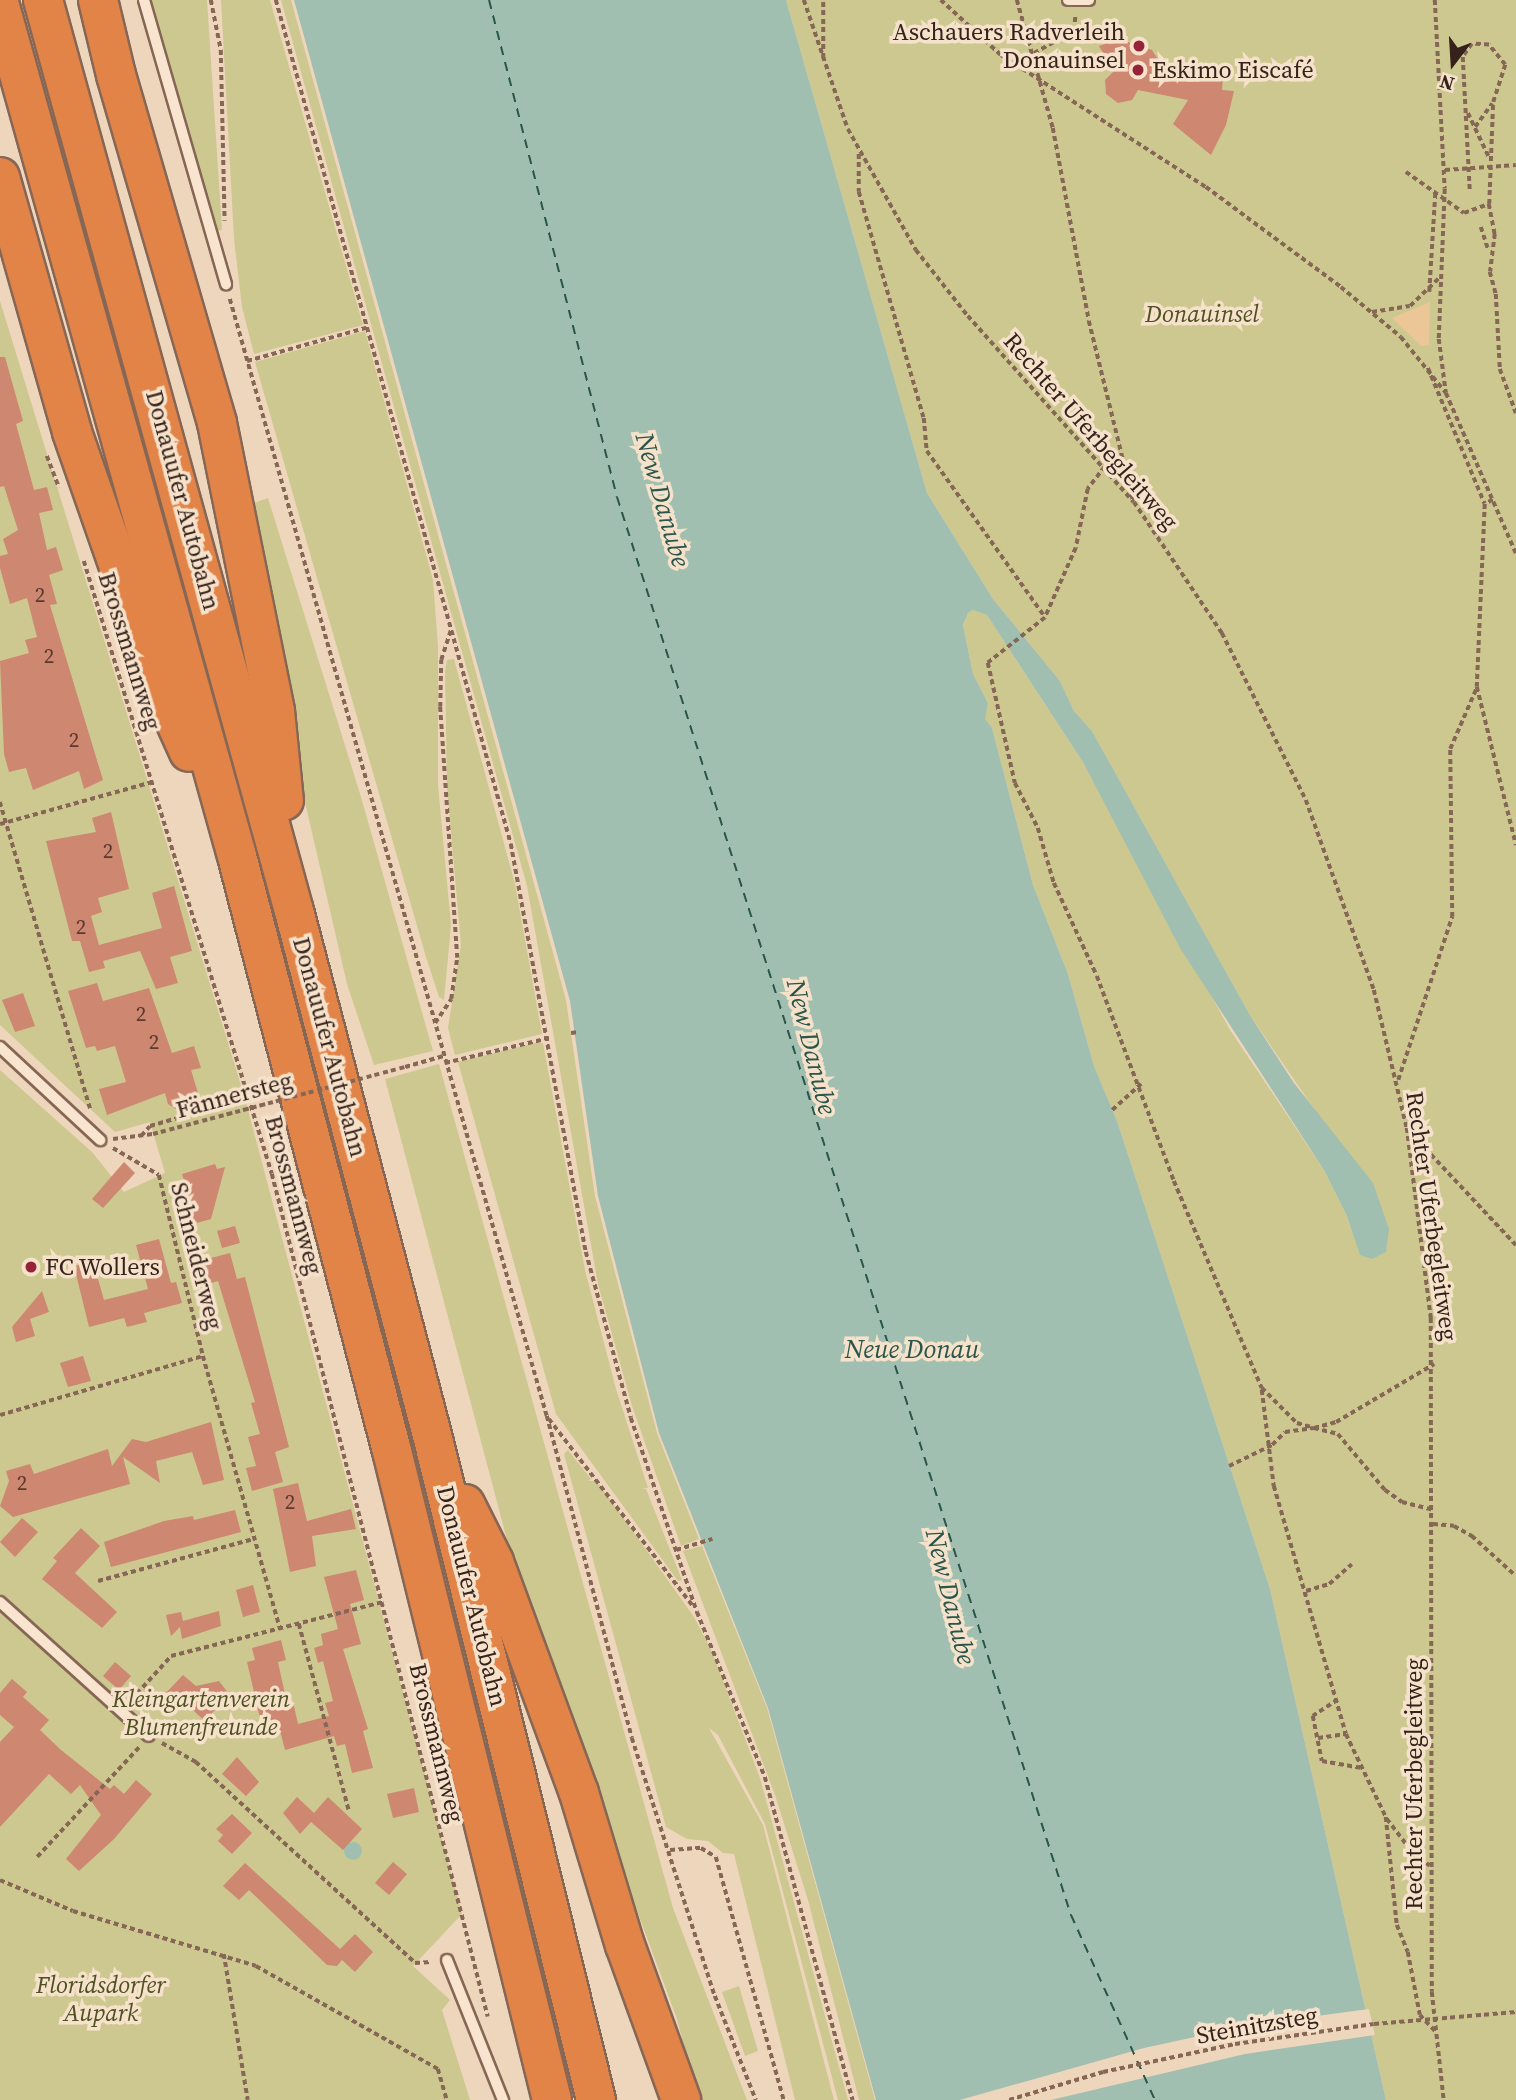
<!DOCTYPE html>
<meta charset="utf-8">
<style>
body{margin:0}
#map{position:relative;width:1516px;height:2100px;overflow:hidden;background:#eed6bc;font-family:"Source Serif 4",serif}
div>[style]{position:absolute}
.green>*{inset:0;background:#ccc890}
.sand>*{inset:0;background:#ecc697}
.water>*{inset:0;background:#a0bfb0}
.round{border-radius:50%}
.pier>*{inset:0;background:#eed6bc}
.ferry>*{height:2px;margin-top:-1px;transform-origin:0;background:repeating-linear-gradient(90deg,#29554a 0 9px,transparent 0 16px)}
.building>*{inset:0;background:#ce8770}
.path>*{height:3.5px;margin-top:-1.75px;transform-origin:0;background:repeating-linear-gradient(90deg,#866655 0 5px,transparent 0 8.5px)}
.roads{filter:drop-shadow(2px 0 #866655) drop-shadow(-2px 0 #866655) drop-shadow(0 2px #866655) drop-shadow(0 -2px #866655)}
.lane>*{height:10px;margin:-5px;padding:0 5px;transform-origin:5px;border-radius:5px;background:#f9e5cf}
.highway>*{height:38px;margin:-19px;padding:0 19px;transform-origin:19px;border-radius:19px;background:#e28348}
.path-bridge>*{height:3.5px;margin-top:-1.75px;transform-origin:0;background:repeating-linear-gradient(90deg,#866655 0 5px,transparent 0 8.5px)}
.dots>*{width:19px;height:19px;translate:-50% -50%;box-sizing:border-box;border:4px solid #f6e2cb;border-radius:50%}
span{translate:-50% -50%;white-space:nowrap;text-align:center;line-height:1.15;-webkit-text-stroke:7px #f6e2cb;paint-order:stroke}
.number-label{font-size:21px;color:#5b3b30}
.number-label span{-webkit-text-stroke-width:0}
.poi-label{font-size:24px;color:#35221b}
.right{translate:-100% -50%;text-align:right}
.left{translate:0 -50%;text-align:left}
.park-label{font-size:24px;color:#4e5121;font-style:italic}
.street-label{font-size:24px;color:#35221b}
.water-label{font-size:26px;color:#29554a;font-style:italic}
.north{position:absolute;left:1418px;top:28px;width:70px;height:70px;-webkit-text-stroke:5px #f6e2cb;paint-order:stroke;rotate:197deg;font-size:19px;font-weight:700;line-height:28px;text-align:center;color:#35221b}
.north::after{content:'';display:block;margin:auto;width:24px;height:32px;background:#35221b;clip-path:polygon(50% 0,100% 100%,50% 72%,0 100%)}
</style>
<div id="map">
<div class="green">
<div style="clip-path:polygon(150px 0,207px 0,222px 230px,217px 231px)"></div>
<div style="clip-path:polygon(221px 0,270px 0,363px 325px,254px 354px,242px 307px,234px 239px)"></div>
<div style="clip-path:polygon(281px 0,291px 0,566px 1000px,595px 1196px,657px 1433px,699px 1539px,681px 1546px,632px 1406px,598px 1284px,527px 886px)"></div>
<div style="clip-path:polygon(786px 0,1516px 0,1516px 2100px,1386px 2100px,1270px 1589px,1117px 1121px,1094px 1066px,1068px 974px,1033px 885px,992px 728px,984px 719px,988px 703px,973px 674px,963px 625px,968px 613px,973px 610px,987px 615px,1084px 764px,1230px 1030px,1324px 1170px,1347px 1216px,1353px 1244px,1330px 1132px,1251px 1017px,1092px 731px,1074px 711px,1060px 681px,993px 599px,927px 493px)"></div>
<div style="clip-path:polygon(0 301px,244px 1095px,462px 1914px,413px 1966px,450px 2000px,442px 2010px,470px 2100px,0 2100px,0 1070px,92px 1152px,124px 1192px,165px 1173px,150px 1122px,115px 1132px,0 1025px)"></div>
<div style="clip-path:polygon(365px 331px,433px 580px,438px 646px,438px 785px,451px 925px,444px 1000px,439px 997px,426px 957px,255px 362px)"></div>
<div style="clip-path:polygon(268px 498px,361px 797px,433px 1051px,374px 1065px,347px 984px,289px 733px,254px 503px)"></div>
<div style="clip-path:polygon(454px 659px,515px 884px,542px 1034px,455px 1055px,448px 1028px,461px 945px,447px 787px,445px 671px,447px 660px)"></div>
<div style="clip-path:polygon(535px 1043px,543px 1043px,585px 1270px,616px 1389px,648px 1488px,642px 1488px,646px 1489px,682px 1580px,678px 1581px,556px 1414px,458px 1062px)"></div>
<div style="clip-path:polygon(439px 1064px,673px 1908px,747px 2100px,698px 2100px,677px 2019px,524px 1604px,385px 1079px)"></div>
<div style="clip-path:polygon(568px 1450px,591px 1479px,588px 1481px,597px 1481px,694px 1617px,712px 1652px,760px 1778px,848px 2100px,838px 2100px,765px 1824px,718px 1735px,709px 1728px,763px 1825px,834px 2100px,795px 2100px,734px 1854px,723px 1853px,708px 1841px,687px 1839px,666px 1827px,564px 1454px)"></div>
<div style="clip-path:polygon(702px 1546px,767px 1708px,875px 2100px,859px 2100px,808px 1900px,775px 1795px,683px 1551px)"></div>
<div style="clip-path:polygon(739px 1986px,758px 2051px,745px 2056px,722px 1992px)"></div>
</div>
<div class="sand">
<div style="clip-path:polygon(1430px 302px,1429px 345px,1421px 346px,1392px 318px)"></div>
</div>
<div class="water">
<div style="clip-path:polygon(294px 0,786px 0,927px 493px,993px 599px,1060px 681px,1074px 711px,1092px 731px,1251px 1017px,1294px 1083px,1373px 1183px,1389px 1229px,1386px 1252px,1372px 1259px,1360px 1255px,1347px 1216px,1324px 1170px,1180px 948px,1084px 764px,987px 615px,973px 610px,968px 613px,963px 625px,973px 674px,988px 703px,985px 719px,992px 728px,1033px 885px,1068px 974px,1094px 1066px,1117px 1121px,1270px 1589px,1386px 2100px,876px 2100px,768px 1708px,659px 1433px,598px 1196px,570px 1001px)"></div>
<div class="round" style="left:344px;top:1842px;width:18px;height:18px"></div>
</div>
<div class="pier">
<div style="clip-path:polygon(1369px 2009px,1375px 2035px,1245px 2054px,1051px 2100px,960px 2100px,1144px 2048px,1250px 2025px)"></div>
</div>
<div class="ferry">
<div style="left:489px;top:0;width:513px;rotate:75.56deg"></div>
<div style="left:617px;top:497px;width:1489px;rotate:72.25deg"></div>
<div style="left:1071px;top:1915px;width:203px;rotate:65.6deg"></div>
</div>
<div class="building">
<div style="clip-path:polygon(1119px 39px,1152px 50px,1168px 75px,1223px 77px,1222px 90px,1234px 91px,1226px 125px,1211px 155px,1173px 124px,1188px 100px,1138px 90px,1132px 100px,1118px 103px,1106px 94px,1105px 80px,1114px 71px,1099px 46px)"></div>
<div style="clip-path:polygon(0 357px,5px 357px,23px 421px,16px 424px,34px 490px,47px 487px,53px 510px,39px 513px,47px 550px,56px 547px,63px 570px,49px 575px,57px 604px,50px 605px,103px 780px,84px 789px,79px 771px,33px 790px,26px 768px,9px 772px,4px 754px,0 661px,29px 653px,25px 640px,37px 637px,27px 598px,10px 604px,0 568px,0 556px,8px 554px,3px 539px,18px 530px,4px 486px,0 487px)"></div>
<div style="clip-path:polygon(111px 812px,129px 889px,98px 898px,102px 912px,91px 916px,99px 945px,162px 928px,152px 893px,174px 886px,192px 951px,170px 957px,178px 983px,156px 989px,140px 951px,103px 961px,105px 968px,89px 972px,80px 941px,72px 941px,46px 841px,96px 832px,92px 818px)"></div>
<div style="clip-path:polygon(97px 983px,103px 1001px,149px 988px,172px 1053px,194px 1046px,201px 1068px,191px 1070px,201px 1103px,177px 1110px,168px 1104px,165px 1093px,107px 1115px,99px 1089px,126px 1082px,115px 1046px,97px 1051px,95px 1046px,86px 1048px,68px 991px)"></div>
<div style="clip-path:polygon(23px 993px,35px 1026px,15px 1032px,2px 1000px)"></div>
<div style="clip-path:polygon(124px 1162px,135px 1173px,103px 1208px,92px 1199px)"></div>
<div style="clip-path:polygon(215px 1164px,217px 1169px,225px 1167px,211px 1219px,186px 1226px,180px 1204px,190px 1201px,182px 1174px)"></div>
<div style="clip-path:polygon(235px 1226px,240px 1243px,222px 1248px,217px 1231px)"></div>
<div style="clip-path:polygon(159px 1239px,171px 1283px,176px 1282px,182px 1303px,144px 1313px,147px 1322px,127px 1327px,124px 1318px,89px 1327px,74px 1266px,93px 1261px,104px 1300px,148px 1289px,136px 1245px)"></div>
<div style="clip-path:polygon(230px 1253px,237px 1279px,245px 1277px,289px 1447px,275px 1452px,283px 1482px,252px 1491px,246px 1468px,256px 1466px,248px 1437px,260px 1434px,251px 1403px,255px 1402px,218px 1281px,204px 1285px,200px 1268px,200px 1261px)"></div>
<div style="clip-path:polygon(42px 1291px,49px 1312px,30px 1319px,35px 1336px,16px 1342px,12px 1327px)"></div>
<div style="clip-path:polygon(83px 1356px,91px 1381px,68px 1387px,60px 1363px)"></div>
<div style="clip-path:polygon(211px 1422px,224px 1480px,203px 1485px,192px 1452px,156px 1461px,160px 1483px,123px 1457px,130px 1484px,13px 1517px,0 1506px,9px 1481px,6px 1471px,30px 1464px,34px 1474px,108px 1449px,112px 1466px,132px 1439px,146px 1442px)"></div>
<div style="clip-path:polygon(298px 1483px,307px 1521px,351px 1509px,356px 1529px,312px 1536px,316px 1566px,290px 1572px,273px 1489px)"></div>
<div style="clip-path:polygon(235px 1510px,241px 1532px,111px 1567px,104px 1542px,164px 1521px,193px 1516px,194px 1520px)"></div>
<div style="clip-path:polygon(22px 1518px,38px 1532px,15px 1557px,0 1542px)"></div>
<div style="clip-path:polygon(81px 1528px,100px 1546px,75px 1573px,117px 1612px,102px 1628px,42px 1579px,57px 1561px,53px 1558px)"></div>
<div style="clip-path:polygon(356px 1570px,364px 1600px,350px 1604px,361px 1644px,343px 1649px,368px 1729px,363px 1731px,373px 1768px,352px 1773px,345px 1744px,337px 1746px,334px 1736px,285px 1750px,279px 1727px,263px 1731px,247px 1662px,255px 1660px,252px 1648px,281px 1640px,286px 1660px,278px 1662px,288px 1708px,294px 1706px,298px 1724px,329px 1716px,325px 1703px,333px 1701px,323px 1661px,318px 1663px,314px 1648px,323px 1645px,321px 1634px,338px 1629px,324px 1577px)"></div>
<div style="clip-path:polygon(253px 1585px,260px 1612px,243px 1617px,236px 1590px)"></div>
<div style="clip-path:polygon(219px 1611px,221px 1626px,182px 1639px,180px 1627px,171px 1636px,166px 1615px,181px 1612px,183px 1621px)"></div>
<div style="clip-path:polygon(115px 1662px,131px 1676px,119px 1690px,103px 1676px)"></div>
<div style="clip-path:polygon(183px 1675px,196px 1686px,219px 1681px,229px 1694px,205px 1721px,186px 1704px,181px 1709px,165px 1694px)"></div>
<div style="clip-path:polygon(12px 1679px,27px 1692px,23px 1697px,49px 1720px,40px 1730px,61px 1750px,110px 1789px,114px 1785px,124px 1794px,136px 1780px,152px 1794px,114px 1839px,79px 1871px,66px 1859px,101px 1815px,80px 1785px,71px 1794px,49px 1774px,0 1827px,0 1742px,14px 1727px,0 1715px,0 1693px)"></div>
<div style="clip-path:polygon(237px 1757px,259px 1782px,246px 1796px,222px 1774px)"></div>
<div style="clip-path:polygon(414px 1788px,419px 1812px,393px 1818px,387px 1794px)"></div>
<div style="clip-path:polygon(297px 1797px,314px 1813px,328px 1797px,362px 1829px,343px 1850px,311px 1822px,300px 1834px,283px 1813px)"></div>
<div style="clip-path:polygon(232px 1814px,252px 1833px,232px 1854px,218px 1841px,223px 1835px,216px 1829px)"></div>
<div style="clip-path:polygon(393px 1862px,407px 1874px,389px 1895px,375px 1883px)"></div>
<div style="clip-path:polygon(245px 1863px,340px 1949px,355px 1934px,373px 1952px,355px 1972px,342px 1960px,337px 1966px,327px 1965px,249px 1890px,239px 1900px,223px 1886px)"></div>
</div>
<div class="path">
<div style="left:211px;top:0;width:51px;rotate:78.7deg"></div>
<div style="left:221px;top:50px;width:171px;rotate:88.7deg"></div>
<div style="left:276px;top:0;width:876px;rotate:74.44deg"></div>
<div style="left:511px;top:844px;width:415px;rotate:79.6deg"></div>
<div style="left:586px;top:1252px;width:172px;rotate:74.8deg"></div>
<div style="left:631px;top:1418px;width:205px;rotate:71.2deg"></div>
<div style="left:697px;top:1612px;width:178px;rotate:67.6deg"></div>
<div style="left:765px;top:1777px;width:335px;rotate:74.8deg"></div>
<div style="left:804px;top:0;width:136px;rotate:71.2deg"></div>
<div style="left:848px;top:129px;width:139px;rotate:60.7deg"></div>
<div style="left:916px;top:250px;width:84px;rotate:51.8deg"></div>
<div style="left:968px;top:316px;width:249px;rotate:48.3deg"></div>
<div style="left:1134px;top:502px;width:158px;rotate:56.1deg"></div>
<div style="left:1222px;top:633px;width:187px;rotate:63.3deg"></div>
<div style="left:1306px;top:800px;width:202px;rotate:70.3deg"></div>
<div style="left:1374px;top:990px;width:142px;rotate:76.6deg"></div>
<div style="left:1407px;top:1128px;width:192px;rotate:82.8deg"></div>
<div style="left:1431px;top:1318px;width:674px;rotate:89.91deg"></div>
<div style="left:1432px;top:1992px;width:109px;rotate:83.7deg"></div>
<div style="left:941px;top:0;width:81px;rotate:42.5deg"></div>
<div style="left:1001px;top:55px;width:244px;rotate:32.8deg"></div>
<div style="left:1206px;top:187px;width:168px;rotate:36.5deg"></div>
<div style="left:1341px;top:287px;width:78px;rotate:39.8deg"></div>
<div style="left:1401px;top:337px;width:72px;rotate:51.2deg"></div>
<div style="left:1017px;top:0;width:133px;rotate:74.3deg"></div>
<div style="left:1053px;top:128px;width:196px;rotate:79.4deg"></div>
<div style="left:1089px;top:321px;width:184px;rotate:76.2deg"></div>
<div style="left:1435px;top:0;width:189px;rotate:87deg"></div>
<div style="left:1445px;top:189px;width:150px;rotate:92.3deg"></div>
<div style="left:1439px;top:339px;width:54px;rotate:82.6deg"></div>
<div style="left:1446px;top:393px;width:175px;rotate:66.4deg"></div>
<div style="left:1034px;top:53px;width:46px;rotate:-28.8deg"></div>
<div style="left:1074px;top:31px;width:16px;rotate:-86deg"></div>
<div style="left:823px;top:58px;width:58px;rotate:-90deg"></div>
<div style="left:1468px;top:113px;width:49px;rotate:64.5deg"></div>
<div style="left:1475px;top:127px;width:29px;rotate:-54deg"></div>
<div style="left:859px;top:154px;width:38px;rotate:90deg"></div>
<div style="left:859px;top:192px;width:235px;rotate:74deg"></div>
<div style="left:924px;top:418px;width:33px;rotate:85deg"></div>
<div style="left:927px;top:451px;width:204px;rotate:54.6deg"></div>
<div style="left:1445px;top:170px;width:71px;rotate:-4deg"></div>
<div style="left:1406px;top:172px;width:71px;rotate:35.3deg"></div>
<div style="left:1464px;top:213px;width:27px;rotate:-20deg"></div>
<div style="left:1489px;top:204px;width:102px;rotate:-87.8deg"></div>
<div style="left:1493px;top:102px;width:39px;rotate:-72deg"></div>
<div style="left:1505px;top:65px;width:26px;rotate:-129deg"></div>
<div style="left:1489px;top:45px;width:17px;rotate:-177deg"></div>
<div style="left:1472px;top:44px;width:16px;rotate:125deg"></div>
<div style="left:1463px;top:57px;width:134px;rotate:87deg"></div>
<div style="left:1489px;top:204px;width:31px;rotate:79deg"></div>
<div style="left:1495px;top:234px;width:38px;rotate:97deg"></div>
<div style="left:1490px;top:272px;width:23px;rotate:75deg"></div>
<div style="left:1496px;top:294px;width:75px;rotate:86.9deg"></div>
<div style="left:1500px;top:369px;width:47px;rotate:70deg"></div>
<div style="left:1481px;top:227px;width:25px;rotate:72deg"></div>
<div style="left:1429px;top:292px;width:99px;rotate:-86.5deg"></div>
<div style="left:230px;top:299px;width:1161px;rotate:74.16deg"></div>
<div style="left:547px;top:1416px;width:333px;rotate:75.2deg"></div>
<div style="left:632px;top:1738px;width:271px;rotate:72.2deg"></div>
<div style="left:715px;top:1996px;width:112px;rotate:68.5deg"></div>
<div style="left:1372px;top:312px;width:38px;rotate:-9deg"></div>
<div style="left:1410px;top:306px;width:40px;rotate:-44deg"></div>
<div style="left:247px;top:361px;width:127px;rotate:-15.6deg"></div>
<div style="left:1428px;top:368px;width:147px;rotate:67.3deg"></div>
<div style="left:47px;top:456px;width:34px;rotate:69deg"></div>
<div style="left:1105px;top:467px;width:28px;rotate:128deg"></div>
<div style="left:1088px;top:489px;width:60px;rotate:101.5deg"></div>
<div style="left:1076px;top:548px;width:77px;rotate:113.9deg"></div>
<div style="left:1045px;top:618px;width:73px;rotate:141.7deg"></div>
<div style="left:988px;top:663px;width:123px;rotate:77.3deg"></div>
<div style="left:1015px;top:783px;width:51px;rotate:62.9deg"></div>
<div style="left:1038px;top:828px;width:57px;rotate:73.8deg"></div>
<div style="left:1054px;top:883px;width:102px;rotate:65.2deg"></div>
<div style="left:1097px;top:976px;width:219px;rotate:69.4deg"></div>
<div style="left:1174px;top:1181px;width:225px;rotate:67deg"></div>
<div style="left:1262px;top:1388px;width:49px;rotate:45deg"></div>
<div style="left:1297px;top:1423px;width:18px;rotate:16deg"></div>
<div style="left:1314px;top:1428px;width:23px;rotate:-15deg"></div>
<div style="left:1336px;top:1422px;width:114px;rotate:-30.6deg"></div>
<div style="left:1493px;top:500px;width:9px;rotate:153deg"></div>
<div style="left:1485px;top:504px;width:183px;rotate:92.5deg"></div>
<div style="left:1477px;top:687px;width:163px;rotate:76.1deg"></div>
<div style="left:84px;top:561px;width:641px;rotate:72.95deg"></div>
<div style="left:272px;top:1174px;width:870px;rotate:75.63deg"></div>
<div style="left:0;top:802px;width:322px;rotate:73.6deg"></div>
<div style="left:0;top:824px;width:159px;rotate:-15.4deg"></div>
<div style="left:435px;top:1023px;width:29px;rotate:-56deg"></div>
<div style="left:451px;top:999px;width:41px;rotate:-81.7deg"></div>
<div style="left:457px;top:958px;width:252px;rotate:-93.9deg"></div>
<div style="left:440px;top:707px;width:47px;rotate:-88.8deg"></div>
<div style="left:441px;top:660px;width:32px;rotate:-72deg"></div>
<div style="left:571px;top:1033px;width:8px;rotate:-7deg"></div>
<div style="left:445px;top:1063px;width:107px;rotate:-13.5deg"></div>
<div style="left:405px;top:1067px;width:40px;rotate:-16deg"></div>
<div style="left:1398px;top:1080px;width:172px;rotate:-71.7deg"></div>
<div style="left:1452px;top:917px;width:168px;rotate:-90.7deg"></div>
<div style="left:1450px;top:749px;width:68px;rotate:-66.5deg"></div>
<div style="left:1112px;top:1110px;width:39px;rotate:-42deg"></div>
<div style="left:1408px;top:1130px;width:158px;rotate:46.8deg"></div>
<div style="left:141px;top:1136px;width:13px;rotate:-48deg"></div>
<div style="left:150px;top:1126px;width:103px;rotate:-16.3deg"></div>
<div style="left:113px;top:1139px;width:40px;rotate:-7.1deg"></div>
<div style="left:113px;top:1148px;width:53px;rotate:30.4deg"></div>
<div style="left:159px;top:1175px;width:186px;rotate:76.3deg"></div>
<div style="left:203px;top:1356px;width:284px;rotate:74.2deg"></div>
<div style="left:1262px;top:1390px;width:97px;rotate:82.9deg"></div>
<div style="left:1274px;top:1486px;width:258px;rotate:73.8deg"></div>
<div style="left:1346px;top:1734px;width:92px;rotate:64.3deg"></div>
<div style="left:1386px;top:1817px;width:109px;rotate:84.2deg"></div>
<div style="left:1397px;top:1925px;width:29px;rotate:68deg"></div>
<div style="left:1408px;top:1952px;width:64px;rotate:79.2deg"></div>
<div style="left:1420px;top:2015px;width:22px;rotate:47deg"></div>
<div style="left:0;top:1415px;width:211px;rotate:-16.2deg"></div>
<div style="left:549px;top:1419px;width:237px;rotate:52.4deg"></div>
<div style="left:1229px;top:1466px;width:48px;rotate:-26deg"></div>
<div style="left:1272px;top:1445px;width:18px;rotate:-45deg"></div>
<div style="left:1285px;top:1432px;width:29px;rotate:-8deg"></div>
<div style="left:1314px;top:1428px;width:25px;rotate:14deg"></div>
<div style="left:1338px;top:1434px;width:73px;rotate:50deg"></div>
<div style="left:1385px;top:1490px;width:21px;rotate:35deg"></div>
<div style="left:1402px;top:1502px;width:33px;rotate:14deg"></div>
<div style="left:1433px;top:1524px;width:21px;rotate:5deg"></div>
<div style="left:1454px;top:1526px;width:21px;rotate:29deg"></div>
<div style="left:1472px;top:1536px;width:59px;rotate:42.3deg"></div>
<div style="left:676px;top:1550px;width:38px;rotate:-17deg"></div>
<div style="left:98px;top:1581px;width:162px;rotate:-15.1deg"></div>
<div style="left:1306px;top:1591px;width:24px;rotate:-17deg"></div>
<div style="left:1329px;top:1584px;width:30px;rotate:-41deg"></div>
<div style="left:299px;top:1624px;width:194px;rotate:75deg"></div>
<div style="left:131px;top:1700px;width:59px;rotate:-47.7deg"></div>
<div style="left:171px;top:1656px;width:219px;rotate:-14.3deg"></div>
<div style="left:1338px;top:1700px;width:30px;rotate:147deg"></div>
<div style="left:1313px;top:1716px;width:46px;rotate:78.7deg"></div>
<div style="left:1322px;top:1761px;width:39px;rotate:10deg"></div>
<div style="left:1318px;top:1738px;width:28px;rotate:-8deg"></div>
<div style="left:162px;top:1743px;width:39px;rotate:29deg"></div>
<div style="left:196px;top:1762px;width:297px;rotate:42.5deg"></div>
<div style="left:415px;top:1963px;width:16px;rotate:-4deg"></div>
<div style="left:1387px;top:1819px;width:43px;rotate:52.6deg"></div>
<div style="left:1413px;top:1853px;width:21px;rotate:37deg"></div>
<div style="left:670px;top:1850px;width:31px;rotate:-4deg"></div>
<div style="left:701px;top:1848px;width:17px;rotate:31deg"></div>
<div style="left:716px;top:1857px;width:252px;rotate:74.4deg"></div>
<div style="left:37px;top:1857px;width:151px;rotate:-47.1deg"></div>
<div style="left:0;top:1880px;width:79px;rotate:23deg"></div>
<div style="left:73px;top:1911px;width:191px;rotate:16.7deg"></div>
<div style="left:256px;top:1966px;width:209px;rotate:29.5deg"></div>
<div style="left:438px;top:2069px;width:32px;rotate:74deg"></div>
<div style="left:224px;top:1954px;width:148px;rotate:80.7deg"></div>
</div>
<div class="roads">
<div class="lane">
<div style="left:144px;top:0;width:296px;rotate:73.9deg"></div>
<div style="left:1068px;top:0;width:21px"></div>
<div style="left:0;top:1047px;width:137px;rotate:42.9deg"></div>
<div style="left:0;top:1602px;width:200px;rotate:42deg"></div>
<div style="left:447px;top:1960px;width:151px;rotate:68.2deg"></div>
</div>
<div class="highway">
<div style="left:43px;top:0;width:945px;rotate:74.6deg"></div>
<div style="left:294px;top:911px;width:546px;rotate:75.25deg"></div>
<div style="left:433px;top:1439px;width:681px;rotate:76.15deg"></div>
<div style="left:98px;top:0;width:77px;rotate:76.5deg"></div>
<div style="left:116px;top:75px;width:362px;rotate:73.8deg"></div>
<div style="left:217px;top:423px;width:294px;rotate:78.6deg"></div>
<div style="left:275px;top:711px;width:90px;rotate:84.3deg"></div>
<div style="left:0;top:6px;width:882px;rotate:74.42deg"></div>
<div style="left:237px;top:856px;width:615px;rotate:75.4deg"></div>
<div style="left:392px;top:1451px;width:668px;rotate:76.15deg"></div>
<div style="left:0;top:177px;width:265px;rotate:74.2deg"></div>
<div style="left:72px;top:432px;width:283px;rotate:70.8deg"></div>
<div style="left:165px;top:699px;width:58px;rotate:65.6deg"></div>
<div style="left:465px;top:1504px;width:65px;rotate:63.4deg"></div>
<div style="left:494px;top:1562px;width:246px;rotate:69.8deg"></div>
<div style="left:579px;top:1793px;width:159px;rotate:73.2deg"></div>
<div style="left:625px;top:1945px;width:165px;rotate:70.1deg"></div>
</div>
</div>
<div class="path-bridge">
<div style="left:153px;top:1134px;width:261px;rotate:-14.9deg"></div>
<div style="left:1009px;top:2100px;width:98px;rotate:-16.6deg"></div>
<div style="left:1103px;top:2072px;width:135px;rotate:-12deg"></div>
<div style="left:1235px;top:2044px;width:140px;rotate:-8.2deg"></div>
<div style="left:1374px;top:2024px;width:143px;rotate:-4.8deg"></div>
</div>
<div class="dots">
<div style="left:1139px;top:46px;background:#962439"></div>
<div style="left:1138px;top:70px;background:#962439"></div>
<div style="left:31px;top:1267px;background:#962439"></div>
</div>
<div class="number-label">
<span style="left:40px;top:595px">2</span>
<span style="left:49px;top:656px">2</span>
<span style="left:74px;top:740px">2</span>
<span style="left:108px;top:851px">2</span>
<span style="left:81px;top:927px">2</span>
<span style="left:141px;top:1014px">2</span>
<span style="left:154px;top:1042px">2</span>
<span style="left:22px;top:1483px">2</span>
<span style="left:290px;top:1502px">2</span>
</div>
<div class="poi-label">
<span class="right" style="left:1125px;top:46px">Aschauers Radverleih<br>Donauinsel</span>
<span class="left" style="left:1152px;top:70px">Eskimo Eiscafé</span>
<span class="left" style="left:45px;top:1267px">FC Wollers</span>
</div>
<div class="park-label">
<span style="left:1202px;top:314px">Donauinsel</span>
<span style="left:201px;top:1713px">Kleingartenverein<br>Blumenfreunde</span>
<span style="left:101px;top:1999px">Floridsdorfer<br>Aupark</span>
</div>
<div class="street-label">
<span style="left:1091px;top:431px;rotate:49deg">Rechter Uferbegleitweg</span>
<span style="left:183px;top:500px;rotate:75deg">Donauufer Autobahn</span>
<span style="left:130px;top:651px;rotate:73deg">Brossmannweg</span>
<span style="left:330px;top:1047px;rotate:75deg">Donauufer Autobahn</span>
<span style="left:234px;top:1095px;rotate:-15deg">Fännersteg</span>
<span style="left:294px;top:1195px;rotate:75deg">Brossmannweg</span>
<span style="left:1432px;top:1216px;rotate:82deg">Rechter Uferbegleitweg</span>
<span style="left:197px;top:1256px;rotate:76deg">Schneiderweg</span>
<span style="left:472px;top:1596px;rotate:76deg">Donauufer Autobahn</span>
<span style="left:437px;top:1743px;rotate:76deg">Brossmannweg</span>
<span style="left:1414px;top:1784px;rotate:-90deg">Rechter Uferbegleitweg</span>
<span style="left:1257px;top:2025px;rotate:-10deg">Steinitzsteg</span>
</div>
<div class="water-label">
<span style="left:662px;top:500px;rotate:74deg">New Danube</span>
<span style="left:811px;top:1047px;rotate:76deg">New Danube</span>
<span style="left:912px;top:1350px">Neue Donau</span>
<span style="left:950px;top:1597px;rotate:76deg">New Danube</span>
</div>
<div class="north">N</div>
</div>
